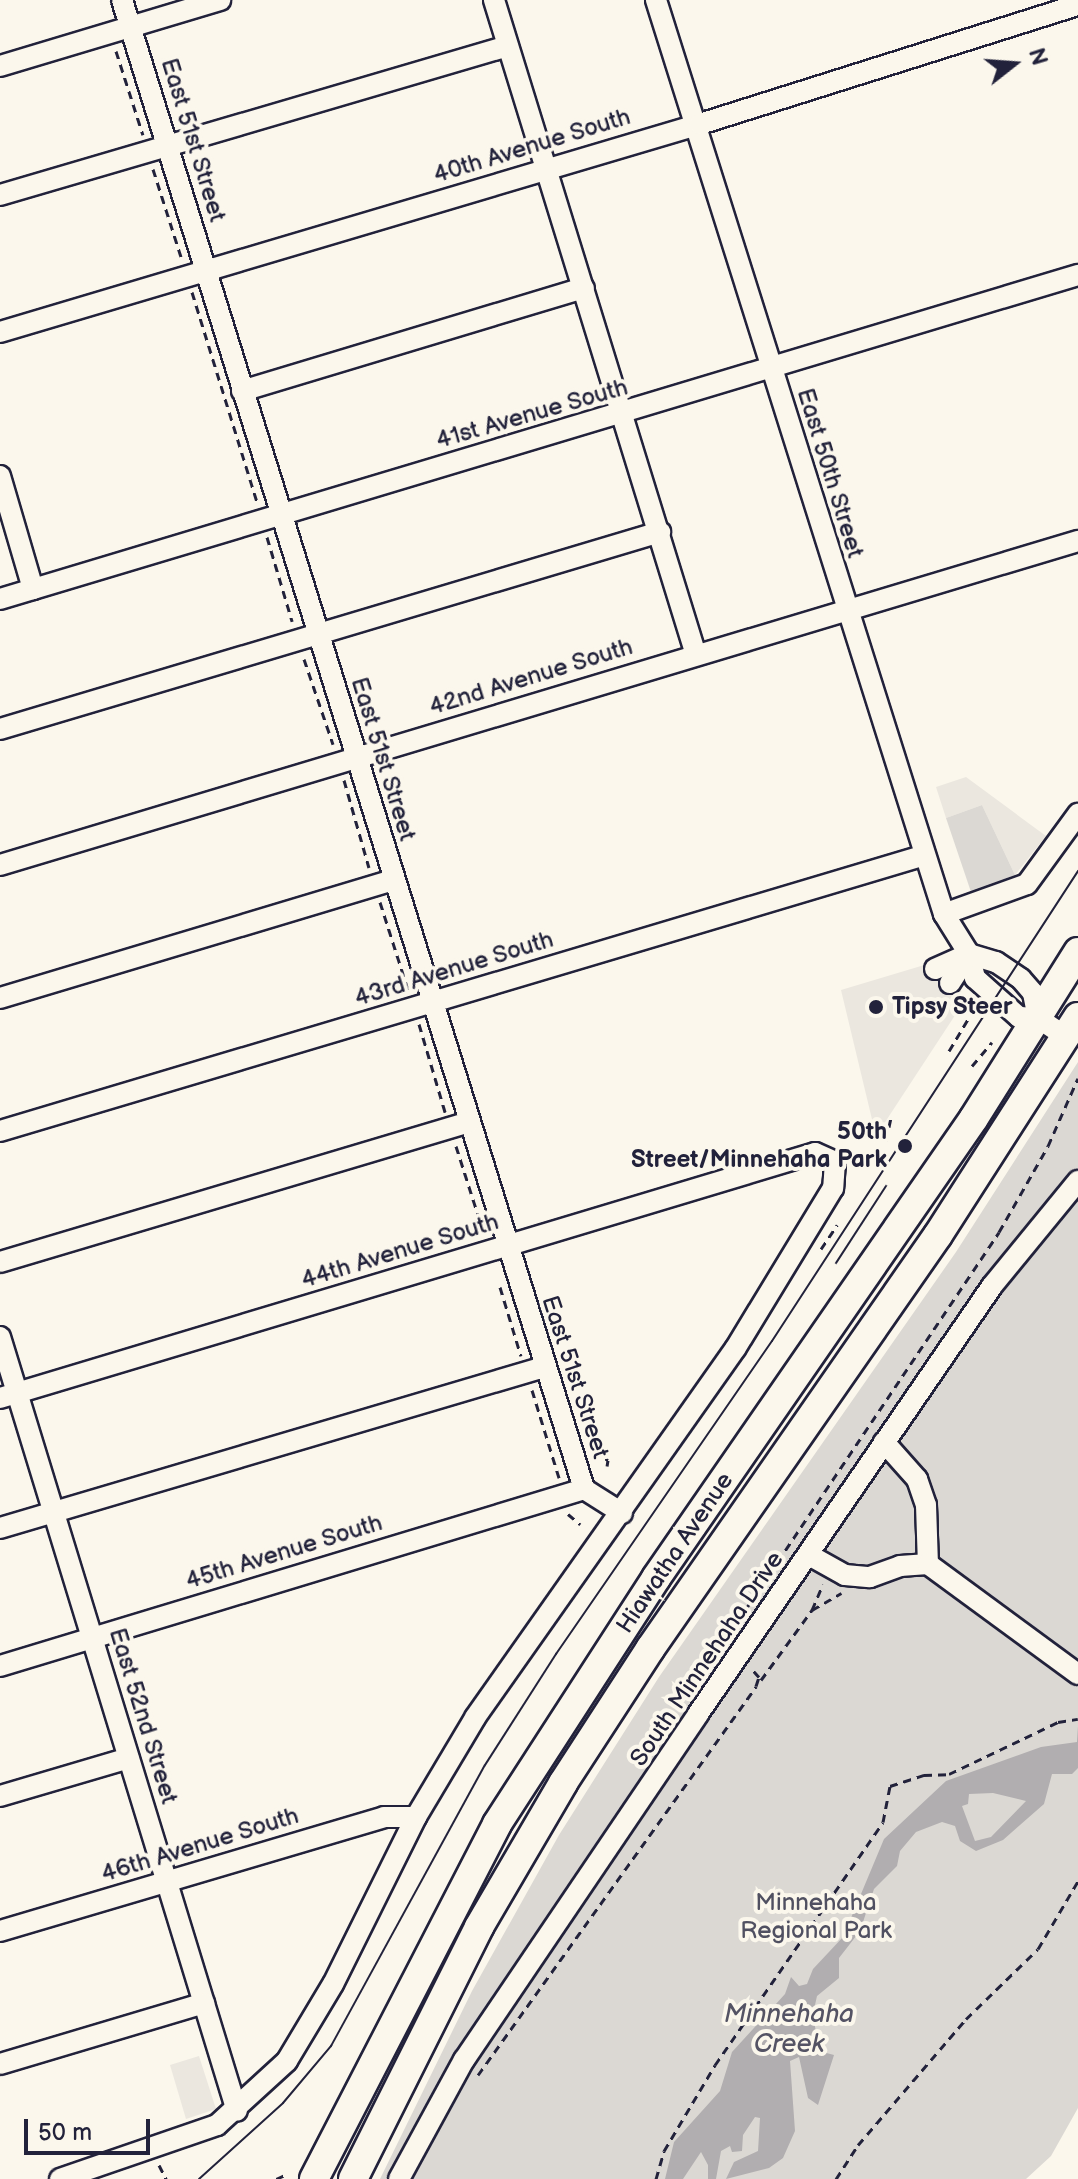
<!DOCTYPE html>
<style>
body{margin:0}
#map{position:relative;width:1078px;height:2179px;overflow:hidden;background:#fbf7ec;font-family:"Balsamiq Sans",sans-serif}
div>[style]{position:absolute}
.built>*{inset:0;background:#ebe7df}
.green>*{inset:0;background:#dbd8d3}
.water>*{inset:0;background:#b1aeb0}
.path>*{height:3px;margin-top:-1.5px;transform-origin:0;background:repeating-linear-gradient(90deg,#22223b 0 8px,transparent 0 14px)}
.roads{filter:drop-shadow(2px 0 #22223b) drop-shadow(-2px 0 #22223b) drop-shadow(0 2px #22223b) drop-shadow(0 -2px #22223b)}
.minor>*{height:20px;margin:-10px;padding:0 10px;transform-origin:10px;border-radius:10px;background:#fbf7ec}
.highway>*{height:28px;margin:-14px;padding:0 14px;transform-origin:14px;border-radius:14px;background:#fbf7ec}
.tram>*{height:2px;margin:-1px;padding:0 1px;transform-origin:1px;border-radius:1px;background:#22223b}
.dots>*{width:22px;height:22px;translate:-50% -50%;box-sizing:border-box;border:4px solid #fbf7ec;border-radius:50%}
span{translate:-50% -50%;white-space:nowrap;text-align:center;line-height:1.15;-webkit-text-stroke:8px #fbf7ec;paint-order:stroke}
.street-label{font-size:24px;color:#22223b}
.poi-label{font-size:24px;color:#22223b;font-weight:700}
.left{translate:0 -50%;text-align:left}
.right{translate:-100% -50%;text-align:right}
.park-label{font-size:24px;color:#505061}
.water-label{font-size:26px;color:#545364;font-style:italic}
.north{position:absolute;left:974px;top:24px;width:80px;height:80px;-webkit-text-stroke:6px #fbf7ec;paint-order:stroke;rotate:73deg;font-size:22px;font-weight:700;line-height:32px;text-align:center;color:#22223b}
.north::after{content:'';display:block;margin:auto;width:28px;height:36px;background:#22223b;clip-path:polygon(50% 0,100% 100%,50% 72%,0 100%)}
.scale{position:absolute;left:24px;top:2119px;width:126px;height:36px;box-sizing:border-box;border:4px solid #22223b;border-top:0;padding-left:10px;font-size:24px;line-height:28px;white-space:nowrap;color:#22223b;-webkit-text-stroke:6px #fbf7ec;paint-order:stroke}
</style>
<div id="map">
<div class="built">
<div style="clip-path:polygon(966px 777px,1046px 836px,1015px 875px,982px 805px,946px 818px,936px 787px)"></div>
<div style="clip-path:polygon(931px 963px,967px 997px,876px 1136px,841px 990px)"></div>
<div style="clip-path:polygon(199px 2056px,216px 2109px,186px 2119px,170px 2065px)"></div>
</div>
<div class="green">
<div style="clip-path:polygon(982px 805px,1015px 875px,971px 892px,946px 818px)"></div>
<div style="clip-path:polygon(1078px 1062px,1078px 2108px,1051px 2156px,1026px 2179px,380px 2179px,472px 1991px,559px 1835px,659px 1677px,956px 1252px)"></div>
</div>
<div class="water">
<div style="clip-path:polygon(evenodd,1078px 1726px,1078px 1768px,1072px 1774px,1052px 1774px,1044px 1804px,1003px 1840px,976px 1851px,960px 1841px,955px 1826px,942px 1822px,916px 1832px,900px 1851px,897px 1866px,874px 1889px,860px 1931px,839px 1958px,839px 1978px,817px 1996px,813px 2014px,819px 2051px,834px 2055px,818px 2105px,808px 2098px,799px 2057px,790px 2061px,795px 2131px,783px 2158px,769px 2168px,726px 2179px,734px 2162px,758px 2151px,760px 2118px,755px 2117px,743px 2135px,742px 2151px,732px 2152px,730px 2146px,721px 2151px,716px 2179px,708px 2179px,708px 2165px,701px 2152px,683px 2179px,665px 2179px,674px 2142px,720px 2091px,732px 2052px,785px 1994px,791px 1977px,799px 1986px,807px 1984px,813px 1969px,843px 1937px,884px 1839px,946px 1781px,1041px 1747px,1077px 1742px,1078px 1726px,993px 1793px,1026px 1801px,991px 1837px,975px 1841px,962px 1806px,968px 1804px,969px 1794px,993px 1793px)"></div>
</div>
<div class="path">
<div style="left:116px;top:51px;width:88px;rotate:72.2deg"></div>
<div style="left:153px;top:169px;width:92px;rotate:72.3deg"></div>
<div style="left:192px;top:292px;width:220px;rotate:72.8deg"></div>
<div style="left:267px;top:537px;width:88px;rotate:73.4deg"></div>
<div style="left:304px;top:659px;width:90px;rotate:71.2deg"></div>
<div style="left:344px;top:780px;width:91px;rotate:74.1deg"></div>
<div style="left:380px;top:902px;width:92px;rotate:72.3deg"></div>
<div style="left:419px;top:1024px;width:92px;rotate:73.5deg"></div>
<div style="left:949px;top:1051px;width:55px;rotate:-59.2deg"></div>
<div style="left:972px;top:1066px;width:31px;rotate:-50deg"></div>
<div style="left:886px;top:1141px;width:24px;rotate:-78deg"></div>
<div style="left:456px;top:1146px;width:92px;rotate:72.3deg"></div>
<div style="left:821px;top:1249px;width:29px;rotate:-56deg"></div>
<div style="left:500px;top:1287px;width:72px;rotate:73.1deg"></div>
<div style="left:532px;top:1390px;width:92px;rotate:72.9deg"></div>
<div style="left:593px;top:1452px;width:17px;rotate:28deg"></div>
<div style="left:608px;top:1460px;width:6px;rotate:99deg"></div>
<div style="left:568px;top:1514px;width:16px;rotate:40deg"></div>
<div style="left:812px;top:1610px;width:28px;rotate:-67deg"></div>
<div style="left:723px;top:1643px;width:495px;rotate:-56.1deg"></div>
<div style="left:999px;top:1232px;width:99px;rotate:-60.3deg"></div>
<div style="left:1048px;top:1146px;width:74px;rotate:-66.2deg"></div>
<div style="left:761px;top:1680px;width:87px;rotate:-53.9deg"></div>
<div style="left:812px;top:1610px;width:34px;rotate:-30deg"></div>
<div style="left:478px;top:2075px;width:478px;rotate:-54.4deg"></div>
<div style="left:756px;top:1686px;width:9px;rotate:-72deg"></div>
<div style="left:759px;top:1677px;width:12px;rotate:-132deg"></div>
<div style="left:159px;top:2165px;width:16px;rotate:63deg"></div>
<div style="left:276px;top:2179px;width:10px;rotate:-24deg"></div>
<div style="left:656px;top:2179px;width:29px;rotate:-74deg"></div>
<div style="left:664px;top:2151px;width:100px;rotate:-59.3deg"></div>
<div style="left:715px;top:2065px;width:295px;rotate:-55.3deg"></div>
<div style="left:883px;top:1822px;width:37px;rotate:-79deg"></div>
<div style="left:890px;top:1786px;width:36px;rotate:-18deg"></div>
<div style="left:924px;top:1775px;width:25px;rotate:-2deg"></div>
<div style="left:949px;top:1774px;width:121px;rotate:-25.5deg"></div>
<div style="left:1058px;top:1722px;width:20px;rotate:-9deg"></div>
<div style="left:836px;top:2179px;width:40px;rotate:-57.1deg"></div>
<div style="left:858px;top:2145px;width:166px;rotate:-49.4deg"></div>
<div style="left:966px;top:2019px;width:100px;rotate:-44.2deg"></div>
<div style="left:1038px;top:1949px;width:79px;rotate:-59.5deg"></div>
</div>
<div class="roads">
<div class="minor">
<div style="left:122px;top:0;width:1559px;rotate:72.76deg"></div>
<div style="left:584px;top:1489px;width:45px;rotate:32.3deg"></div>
<div style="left:494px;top:0;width:685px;rotate:72.86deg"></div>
<div style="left:656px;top:0;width:958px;rotate:72.51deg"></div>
<div style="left:944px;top:914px;width:47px;rotate:58deg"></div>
<div style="left:969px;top:954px;width:25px;rotate:76deg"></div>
<div style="left:975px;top:978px;width:59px;rotate:41.6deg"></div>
<div style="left:1019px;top:1017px;width:19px;rotate:3deg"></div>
<div style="left:1038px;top:1018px;width:34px;rotate:34deg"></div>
<div style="left:0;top:66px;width:230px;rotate:-16.7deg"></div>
<div style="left:0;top:195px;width:529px;rotate:-16.35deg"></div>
<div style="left:0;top:332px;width:730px;rotate:-16.55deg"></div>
<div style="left:700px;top:124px;width:396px;rotate:-17.5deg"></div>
<div style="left:242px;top:391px;width:357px;rotate:-16.8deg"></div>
<div style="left:0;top:476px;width:118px;rotate:73.7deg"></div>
<div style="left:0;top:599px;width:1126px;rotate:-16.73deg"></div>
<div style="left:0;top:729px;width:689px;rotate:-16.62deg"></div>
<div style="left:0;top:865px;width:1126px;rotate:-16.73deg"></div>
<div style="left:944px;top:914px;width:88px;rotate:-19.9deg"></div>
<div style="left:1027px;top:884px;width:87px;rotate:-53.9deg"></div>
<div style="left:969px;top:954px;width:28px;rotate:17deg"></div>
<div style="left:996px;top:962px;width:30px;rotate:34deg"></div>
<div style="left:1021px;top:979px;width:18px;rotate:49deg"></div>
<div style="left:1033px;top:993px;width:25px;rotate:79deg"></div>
<div style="left:935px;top:969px;width:37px;rotate:-24deg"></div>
<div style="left:950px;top:983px;width:35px;rotate:-57deg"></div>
<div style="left:0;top:998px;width:410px;rotate:-16.7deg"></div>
<div style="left:0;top:1131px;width:962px;rotate:-16.61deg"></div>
<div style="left:0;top:1262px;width:489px;rotate:-16.6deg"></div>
<div style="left:0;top:1337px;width:809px;rotate:72.98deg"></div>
<div style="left:0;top:1398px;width:851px;rotate:-16.73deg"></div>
<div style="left:815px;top:1153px;width:22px;rotate:24deg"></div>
<div style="left:835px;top:1162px;width:26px;rotate:94deg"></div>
<div style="left:833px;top:1188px;width:188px;rotate:121.3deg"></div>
<div style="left:735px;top:1349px;width:451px;rotate:125.2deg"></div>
<div style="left:475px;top:1718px;width:115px;rotate:120.8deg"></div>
<div style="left:416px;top:1817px;width:186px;rotate:116.4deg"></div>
<div style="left:333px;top:1984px;width:90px;rotate:120.9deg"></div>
<div style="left:287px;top:2061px;width:95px;rotate:137.6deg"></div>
<div style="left:217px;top:2125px;width:166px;rotate:161deg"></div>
<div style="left:884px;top:1442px;width:50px;rotate:48.3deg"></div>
<div style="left:917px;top:1479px;width:28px;rotate:71deg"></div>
<div style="left:926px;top:1505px;width:59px;rotate:88.1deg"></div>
<div style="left:0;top:1528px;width:567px;rotate:-16.49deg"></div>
<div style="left:809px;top:1555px;width:41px;rotate:29.1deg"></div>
<div style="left:845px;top:1575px;width:25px;rotate:5deg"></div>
<div style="left:870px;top:1577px;width:32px;rotate:-20deg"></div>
<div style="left:900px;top:1566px;width:28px;rotate:-4deg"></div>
<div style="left:928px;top:1564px;width:186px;rotate:36.3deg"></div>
<div style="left:0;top:1666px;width:610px;rotate:-16.86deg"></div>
<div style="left:0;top:1796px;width:134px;rotate:-16.4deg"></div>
<div style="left:0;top:1931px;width:401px;rotate:-16.5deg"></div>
<div style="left:384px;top:1817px;width:32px"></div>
<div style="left:0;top:2064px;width:213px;rotate:-16.6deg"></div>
<div style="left:399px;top:2179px;width:136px;rotate:-61.4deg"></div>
<div style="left:464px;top:2060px;width:418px;rotate:-55.9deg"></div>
<div style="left:698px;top:1714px;width:519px;rotate:-55.51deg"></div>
<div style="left:992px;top:1286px;width:136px;rotate:-50.7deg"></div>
</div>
<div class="highway">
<div style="left:314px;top:2179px;width:399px;rotate:-62.7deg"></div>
<div style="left:497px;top:1824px;width:293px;rotate:-57.1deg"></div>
<div style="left:656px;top:1578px;width:559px;rotate:-55.34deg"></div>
<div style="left:974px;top:1118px;width:196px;rotate:-57.9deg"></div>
<div style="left:353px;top:2179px;width:282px;rotate:-63.4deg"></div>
<div style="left:479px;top:1927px;width:167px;rotate:-59.7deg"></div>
<div style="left:563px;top:1783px;width:160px;rotate:-57deg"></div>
<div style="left:650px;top:1649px;width:504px;rotate:-55.18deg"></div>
<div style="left:938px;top:1235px;width:259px;rotate:-57.3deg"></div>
</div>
</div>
<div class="tram">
<div style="left:836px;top:1263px;width:92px;rotate:-57deg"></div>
<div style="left:199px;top:2179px;width:113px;rotate:-42.1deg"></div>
<div style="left:283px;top:2103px;width:75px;rotate:-49.9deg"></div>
<div style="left:331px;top:2046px;width:320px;rotate:-61.3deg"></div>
<div style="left:485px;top:1765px;width:132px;rotate:-57.4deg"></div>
<div style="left:556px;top:1654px;width:380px;rotate:-55.4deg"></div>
<div style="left:772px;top:1341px;width:561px;rotate:-56.93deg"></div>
</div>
<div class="dots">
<div style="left:876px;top:1007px;background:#22223b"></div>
<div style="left:905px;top:1146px;background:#22223b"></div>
</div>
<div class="street-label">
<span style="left:193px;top:140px;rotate:73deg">East 51st Street</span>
<span style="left:532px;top:146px;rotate:-17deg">40th Avenue South</span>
<span style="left:532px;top:414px;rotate:-16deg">41st Avenue South</span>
<span style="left:830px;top:473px;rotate:73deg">East 50th Street</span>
<span style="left:531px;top:677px;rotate:-17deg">42nd Avenue South</span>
<span style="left:383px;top:759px;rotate:73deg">East 51st Street</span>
<span style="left:454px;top:969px;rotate:-17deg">43rd Avenue South</span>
<span style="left:400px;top:1251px;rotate:-17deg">44th Avenue South</span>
<span style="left:575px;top:1377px;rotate:72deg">East 51st Street</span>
<span style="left:284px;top:1552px;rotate:-17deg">45th Avenue South</span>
<span style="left:675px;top:1553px;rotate:-56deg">Hiawatha Avenue</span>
<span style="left:707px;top:1659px;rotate:-56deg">South Minnehaha Drive</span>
<span style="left:143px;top:1716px;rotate:73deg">East 52nd Street</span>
<span style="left:200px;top:1845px;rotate:-17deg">46th Avenue South</span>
</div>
<div class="poi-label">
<span class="left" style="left:892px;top:1007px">Tipsy Steer</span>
<span class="right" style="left:887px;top:1146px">50th<br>Street/Minnehaha Park</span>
</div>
<div class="park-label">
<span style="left:816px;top:1917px">Minnehaha<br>Regional Park</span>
</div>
<div class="water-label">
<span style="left:789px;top:2030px">Minnehaha<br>Creek</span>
</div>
<div class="north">N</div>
<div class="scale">50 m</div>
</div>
